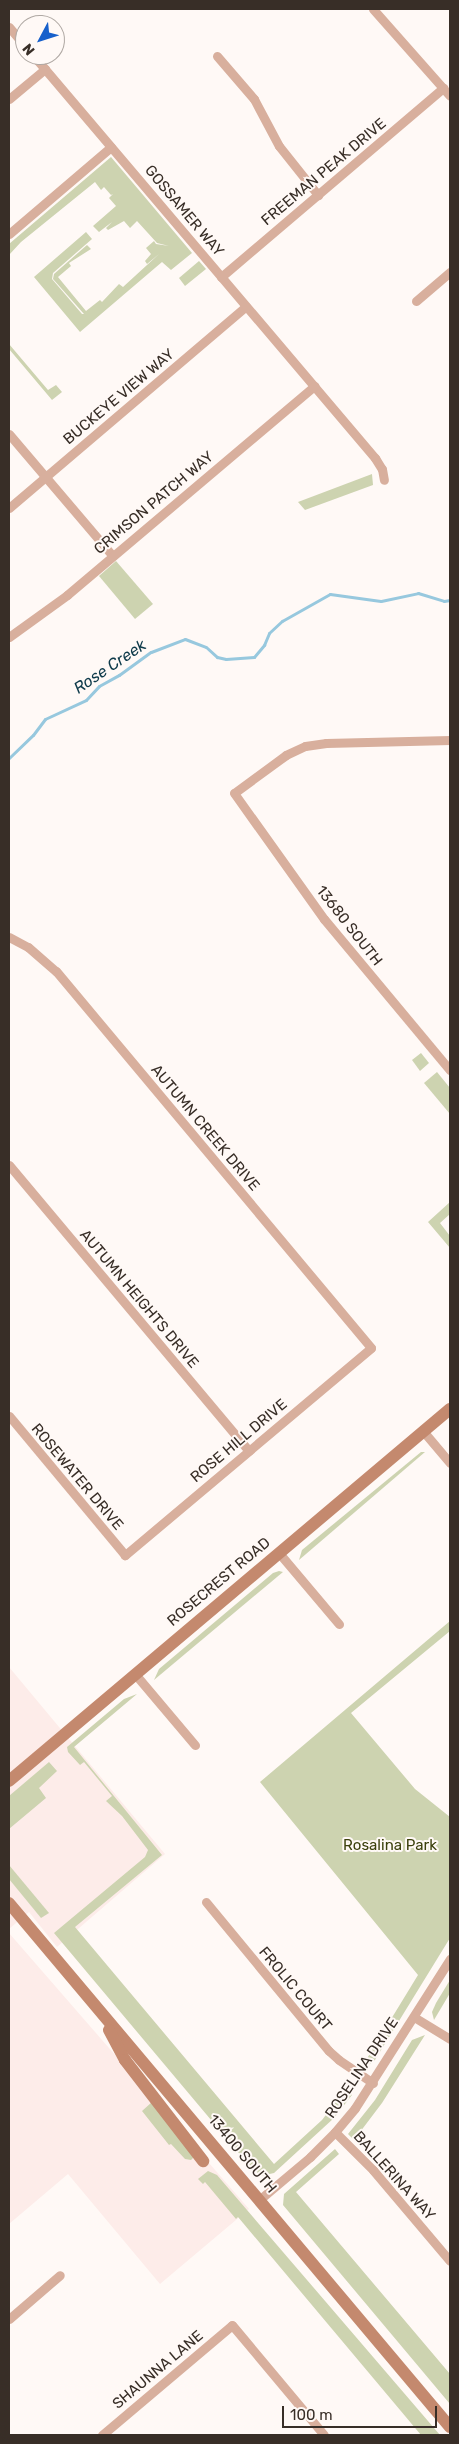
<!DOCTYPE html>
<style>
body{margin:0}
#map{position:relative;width:459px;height:2444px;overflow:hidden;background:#fff9f6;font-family:Rubik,sans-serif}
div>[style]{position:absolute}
.commercial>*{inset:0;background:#fdece9}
.green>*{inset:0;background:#cdd3b0}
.stream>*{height:3px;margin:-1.5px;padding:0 1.5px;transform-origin:1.5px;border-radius:1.5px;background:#97c8de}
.street>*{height:9px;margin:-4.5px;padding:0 4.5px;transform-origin:4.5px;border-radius:4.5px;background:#d8af9d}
.secondary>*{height:12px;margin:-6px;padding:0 6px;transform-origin:6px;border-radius:6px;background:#c4896e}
span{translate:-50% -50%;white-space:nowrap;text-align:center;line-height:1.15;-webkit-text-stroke:4px #fff9f6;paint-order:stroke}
.street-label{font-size:15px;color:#382e27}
.park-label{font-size:15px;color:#3b400c}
.water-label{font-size:16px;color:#0e3a4a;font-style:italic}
.frame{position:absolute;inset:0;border:10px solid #382e27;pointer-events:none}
.north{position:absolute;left:15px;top:15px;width:50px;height:50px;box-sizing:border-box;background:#fff9f6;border:1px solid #afa8a3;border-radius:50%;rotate:230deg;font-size:14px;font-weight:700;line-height:20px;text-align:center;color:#382e27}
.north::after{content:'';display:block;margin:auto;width:18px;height:22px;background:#1760cb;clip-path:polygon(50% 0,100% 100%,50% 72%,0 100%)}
.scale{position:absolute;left:282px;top:2406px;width:155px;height:22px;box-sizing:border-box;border:2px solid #382e27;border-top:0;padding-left:6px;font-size:15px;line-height:18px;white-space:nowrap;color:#382e27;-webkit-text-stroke:4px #fff9f6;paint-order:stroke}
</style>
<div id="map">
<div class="commercial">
<div style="clip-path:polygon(9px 1667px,165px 1854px,57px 1947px,29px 1912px,9px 1929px)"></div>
<div style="clip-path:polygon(9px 1933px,249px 2209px,160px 2284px,68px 2174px,9px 2224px)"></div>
</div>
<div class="green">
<div style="clip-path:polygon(111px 157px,192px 253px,171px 270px,162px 262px,80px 332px,34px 277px,86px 232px,92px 239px,53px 273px,52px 279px,82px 314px,84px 314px,53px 279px,54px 274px,87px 245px,91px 249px,69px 263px,71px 266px,58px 277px,86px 311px,100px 300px,102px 302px,119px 284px,123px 287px,159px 254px,147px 264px,145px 261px,151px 254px,146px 248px,154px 241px,156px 244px,169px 246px,157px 243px,137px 221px,130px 228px,124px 221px,108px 230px,106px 228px,112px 222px,99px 232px,93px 226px,116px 206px,109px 198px,113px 194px,111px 195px,104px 187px,101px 190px,95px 182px,21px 242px,9px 255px,9px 244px)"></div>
<div style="clip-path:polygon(199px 261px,206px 269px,185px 286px,179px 278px)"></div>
<div style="clip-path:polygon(9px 344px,48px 390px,56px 385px,62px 392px,52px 400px,9px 349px)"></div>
<div style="clip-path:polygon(372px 474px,373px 485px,305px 510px,298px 502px)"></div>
<div style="clip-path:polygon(116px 561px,153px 604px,135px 619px,99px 576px)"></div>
<div style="clip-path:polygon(421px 1053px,429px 1063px,420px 1071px,412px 1060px)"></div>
<div style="clip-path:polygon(437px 1072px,450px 1088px,450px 1114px,424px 1083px)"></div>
<div style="clip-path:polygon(450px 1202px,450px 1214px,440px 1223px,450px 1236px,450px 1248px,428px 1222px)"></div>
<div style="clip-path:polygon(421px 1452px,425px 1452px,299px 1560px,302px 1550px)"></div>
<div style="clip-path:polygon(279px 1571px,283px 1572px,154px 1680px,159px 1669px,273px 1573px)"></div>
<div style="clip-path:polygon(450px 1621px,450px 1631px,351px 1713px,415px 1789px,450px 1817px,450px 1938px,375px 2060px,370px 2064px,363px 2065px,418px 1975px,260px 1782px)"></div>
<div style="clip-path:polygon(137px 1694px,74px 1747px,162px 1855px,75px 1927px,274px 2164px,322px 2120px,352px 2081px,352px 2095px,334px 2118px,274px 2173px,261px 2176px,248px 2164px,54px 1933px,145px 1857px,148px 1850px,122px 1816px,106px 1801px,112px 1796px,84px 1762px,80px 1765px,68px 1752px,67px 1747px,124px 1699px)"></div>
<div style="clip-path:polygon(49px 1762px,57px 1771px,39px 1788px,46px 1798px,9px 1829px,9px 1796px)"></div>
<div style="clip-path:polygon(9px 1865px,49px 1913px,41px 1918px,9px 1879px)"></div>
<div style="clip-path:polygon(450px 1980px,450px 1993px,434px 2020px,432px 2012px,436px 2003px)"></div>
<div style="clip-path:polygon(425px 2035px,382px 2103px,354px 2140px,348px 2134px,375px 2100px,412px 2040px)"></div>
<div style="clip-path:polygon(152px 2102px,195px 2156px,191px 2160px,185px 2159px,171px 2144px,169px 2145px,142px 2111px)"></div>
<div style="clip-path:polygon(335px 2149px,339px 2154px,296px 2192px,450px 2374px,450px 2404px,283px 2205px,284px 2194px)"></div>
<div style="clip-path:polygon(208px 2171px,217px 2175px,440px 2435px,421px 2435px,238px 2217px,236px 2219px,205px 2182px,203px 2184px,198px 2179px)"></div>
</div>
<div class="stream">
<div style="left:9px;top:758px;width:33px;rotate:-44deg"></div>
<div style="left:33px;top:735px;width:20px;rotate:-53deg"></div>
<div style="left:45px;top:719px;width:45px;rotate:-24.9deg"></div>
<div style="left:86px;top:700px;width:19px;rotate:-47deg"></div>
<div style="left:99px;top:686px;width:23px;rotate:-29deg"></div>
<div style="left:119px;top:675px;width:39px;rotate:-36deg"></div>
<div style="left:151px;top:652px;width:36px;rotate:-21deg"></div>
<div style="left:185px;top:639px;width:22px;rotate:21deg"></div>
<div style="left:206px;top:647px;width:15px;rotate:42deg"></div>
<div style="left:217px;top:657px;width:9px;rotate:13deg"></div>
<div style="left:226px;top:659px;width:28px;rotate:-4deg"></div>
<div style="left:254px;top:657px;width:16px;rotate:-50deg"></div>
<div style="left:264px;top:645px;width:13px;rotate:-67deg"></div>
<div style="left:269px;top:633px;width:18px;rotate:-43deg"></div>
<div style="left:282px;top:621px;width:55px;rotate:-29.4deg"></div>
<div style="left:330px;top:594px;width:51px;rotate:7.8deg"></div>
<div style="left:381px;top:601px;width:38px;rotate:-12deg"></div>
<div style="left:418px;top:593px;width:27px;rotate:17deg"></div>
<div style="left:444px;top:601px;width:6px;rotate:-9deg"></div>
</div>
<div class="street">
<div style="left:373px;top:9px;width:116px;rotate:48.5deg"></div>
<div style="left:9px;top:27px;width:25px;rotate:50deg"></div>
<div style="left:33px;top:55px;width:529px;rotate:49.68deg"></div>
<div style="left:375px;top:458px;width:13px;rotate:58deg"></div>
<div style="left:382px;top:469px;width:11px;rotate:80deg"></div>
<div style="left:217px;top:56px;width:57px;rotate:49.3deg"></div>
<div style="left:254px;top:99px;width:53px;rotate:62deg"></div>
<div style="left:279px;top:146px;width:63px;rotate:51.5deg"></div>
<div style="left:9px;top:99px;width:47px;rotate:-39.8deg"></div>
<div style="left:9px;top:234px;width:134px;rotate:-40.5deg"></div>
<div style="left:221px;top:277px;width:292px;rotate:-40.4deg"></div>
<div style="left:416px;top:301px;width:45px;rotate:-40.5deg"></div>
<div style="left:9px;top:434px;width:160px;rotate:49.6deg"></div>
<div style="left:9px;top:508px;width:311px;rotate:-40.4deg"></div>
<div style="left:9px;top:637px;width:72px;rotate:-35.9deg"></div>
<div style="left:67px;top:595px;width:324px;rotate:-40.2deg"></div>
<div style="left:450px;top:740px;width:124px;rotate:178.6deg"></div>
<div style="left:326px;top:743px;width:21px;rotate:172deg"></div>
<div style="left:305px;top:746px;width:21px;rotate:155deg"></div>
<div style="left:286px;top:755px;width:64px;rotate:143.8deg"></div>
<div style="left:234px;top:793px;width:155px;rotate:54.5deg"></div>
<div style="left:324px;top:919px;width:197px;rotate:50.2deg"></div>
<div style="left:9px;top:937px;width:21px;rotate:28deg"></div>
<div style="left:28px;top:947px;width:37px;rotate:41deg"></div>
<div style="left:56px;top:971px;width:491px;rotate:50.1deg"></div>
<div style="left:371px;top:1348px;width:322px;rotate:139.9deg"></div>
<div style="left:125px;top:1555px;width:181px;rotate:-129.8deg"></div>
<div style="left:9px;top:1165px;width:373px;rotate:50deg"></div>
<div style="left:423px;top:1431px;width:42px;rotate:49.8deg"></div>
<div style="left:279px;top:1553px;width:93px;rotate:49.8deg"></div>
<div style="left:135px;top:1674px;width:93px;rotate:49.8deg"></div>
<div style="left:206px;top:1902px;width:193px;rotate:50.5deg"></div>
<div style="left:329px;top:2051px;width:13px;rotate:42deg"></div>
<div style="left:339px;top:2060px;width:41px;rotate:34.1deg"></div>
<div style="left:414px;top:2017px;width:42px;rotate:31.4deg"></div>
<div style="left:335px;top:2132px;width:54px;rotate:45deg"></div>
<div style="left:373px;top:2170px;width:119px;rotate:49.8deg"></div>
<div style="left:259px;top:2200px;width:67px;rotate:-40.1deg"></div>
<div style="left:310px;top:2157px;width:35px;rotate:-45deg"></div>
<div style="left:335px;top:2132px;width:31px;rotate:-50deg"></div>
<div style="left:355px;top:2108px;width:177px;rotate:-57.5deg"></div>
<div style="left:9px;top:2319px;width:67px;rotate:-40.8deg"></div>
<div style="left:102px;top:2435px;width:170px;rotate:-40.2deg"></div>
<div style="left:232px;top:2325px;width:143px;rotate:50.1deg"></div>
</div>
<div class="secondary">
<div style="left:9px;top:1781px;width:577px;rotate:-40.15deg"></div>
<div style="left:9px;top:1903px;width:685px;rotate:49.92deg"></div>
<div style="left:109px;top:2030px;width:34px;rotate:62deg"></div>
<div style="left:125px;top:2060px;width:128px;rotate:52.3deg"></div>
</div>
<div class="street-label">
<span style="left:324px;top:172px;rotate:-40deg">FREEMAN PEAK DRIVE</span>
<span style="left:184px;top:211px;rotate:50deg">GOSSAMER WAY</span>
<span style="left:119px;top:397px;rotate:-40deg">BUCKEYE VIEW WAY</span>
<span style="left:154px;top:503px;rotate:-40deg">CRIMSON PATCH WAY</span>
<span style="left:349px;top:926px;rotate:52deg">13680 SOUTH</span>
<span style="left:205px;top:1128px;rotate:50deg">AUTUMN CREEK DRIVE</span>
<span style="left:139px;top:1299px;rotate:50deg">AUTUMN HEIGHTS DRIVE</span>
<span style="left:239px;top:1441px;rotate:-40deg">ROSE HILL DRIVE</span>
<span style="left:77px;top:1477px;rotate:50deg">ROSEWATER DRIVE</span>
<span style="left:219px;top:1582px;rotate:-40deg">ROSECREST ROAD</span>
<span style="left:295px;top:1989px;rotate:50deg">FROLIC COURT</span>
<span style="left:362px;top:2068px;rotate:-56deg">ROSELINA DRIVE</span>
<span style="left:242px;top:2154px;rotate:50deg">13400 SOUTH</span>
<span style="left:394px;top:2176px;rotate:48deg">BALLERINA WAY</span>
<span style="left:158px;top:2370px;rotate:-40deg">SHAUNNA LANE</span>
</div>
<div class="park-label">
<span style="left:390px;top:1846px">Rosalina Park</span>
</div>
<div class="water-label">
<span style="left:110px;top:667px;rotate:-34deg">Rose Creek</span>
</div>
<div class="frame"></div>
<div class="north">N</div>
<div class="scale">100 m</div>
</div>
